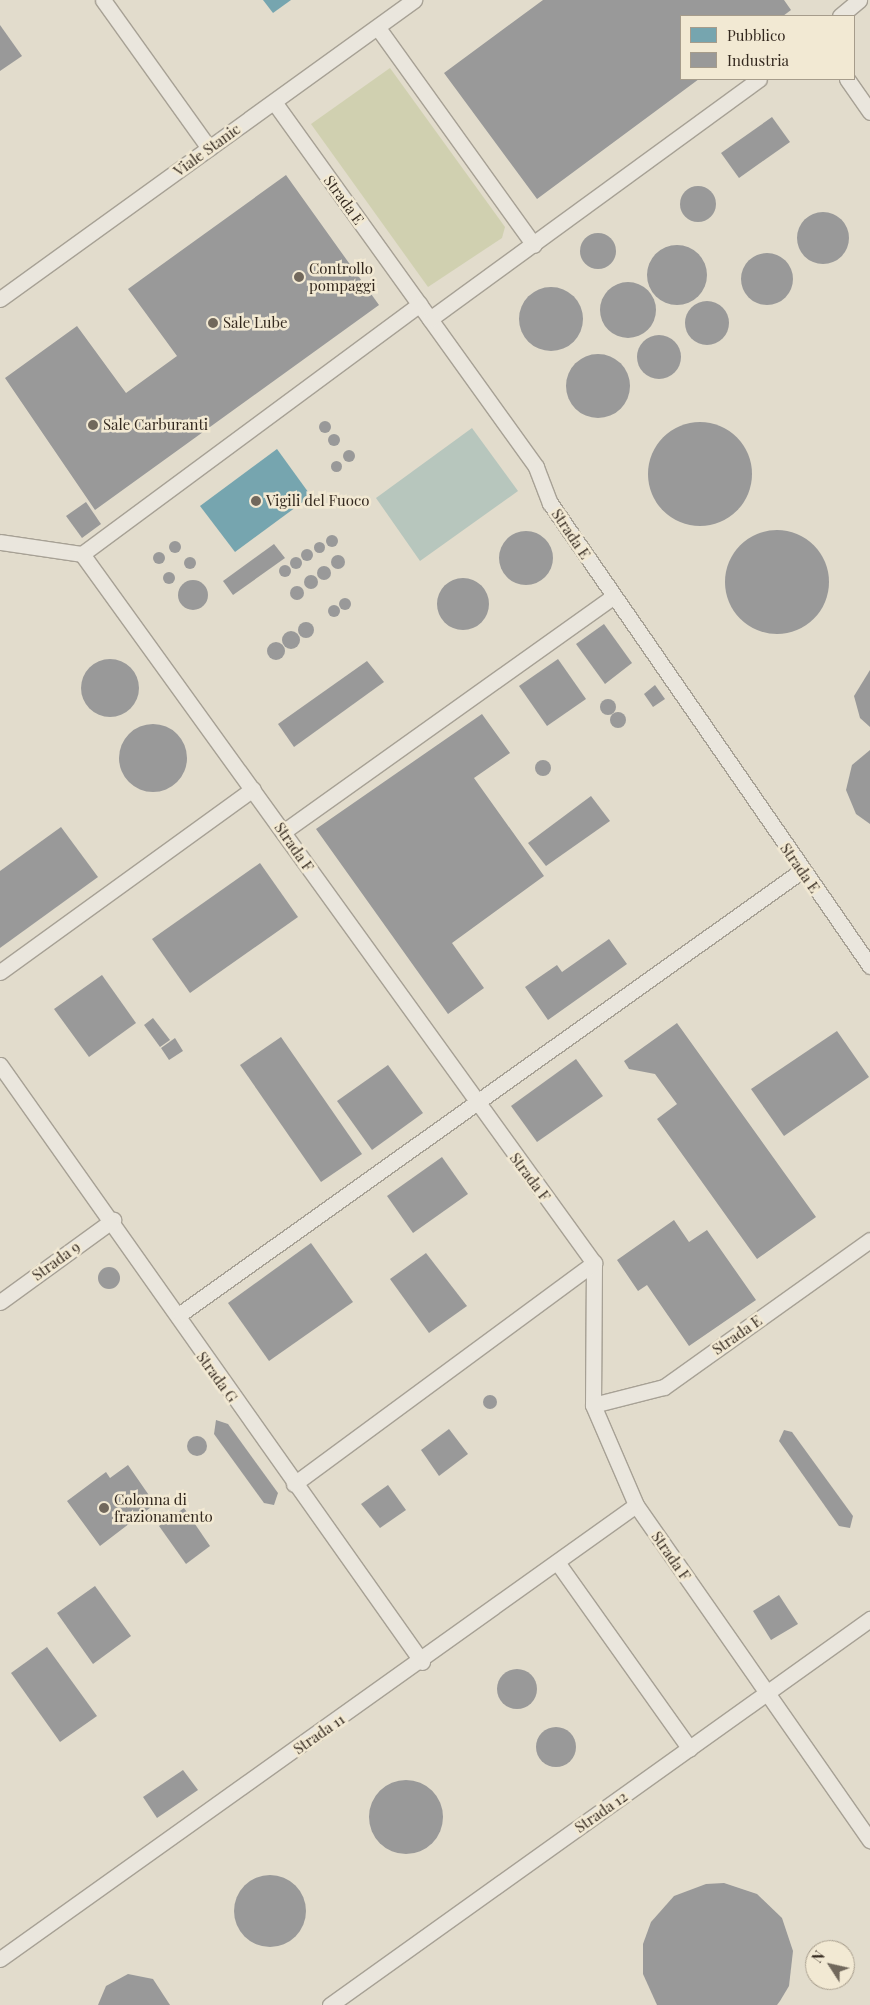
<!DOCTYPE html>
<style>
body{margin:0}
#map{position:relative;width:870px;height:2005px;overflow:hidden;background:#e2dccc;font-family:"Playfair Display",serif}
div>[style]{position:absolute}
.green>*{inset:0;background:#d0d0b0}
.water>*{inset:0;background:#b7c6bd}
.public>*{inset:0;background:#76a5af}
.industry>*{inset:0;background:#999}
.round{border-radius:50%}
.roads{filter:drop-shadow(1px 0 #a7a195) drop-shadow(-1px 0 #a7a195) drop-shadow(0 1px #a7a195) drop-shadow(0 -1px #a7a195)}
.service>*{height:15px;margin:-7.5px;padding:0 7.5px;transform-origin:7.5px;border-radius:7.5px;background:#eae6dd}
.dots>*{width:14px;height:14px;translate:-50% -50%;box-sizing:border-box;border:2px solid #f2e9d3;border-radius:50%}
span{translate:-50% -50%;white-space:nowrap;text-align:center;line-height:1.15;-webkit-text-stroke:5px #f2e9d3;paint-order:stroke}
.street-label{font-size:15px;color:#34291f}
.poi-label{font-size:15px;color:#34291f}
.left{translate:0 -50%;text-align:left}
.legend{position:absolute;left:680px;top:15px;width:175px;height:65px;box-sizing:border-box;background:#f2e9d3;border:1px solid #a69c8b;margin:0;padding:6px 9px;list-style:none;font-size:15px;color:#34291f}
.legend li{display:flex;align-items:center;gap:10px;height:25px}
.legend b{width:25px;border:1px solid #a69c8b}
.north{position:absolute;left:805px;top:1940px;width:50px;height:50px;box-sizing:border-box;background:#f2e9d3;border:1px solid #a69c8b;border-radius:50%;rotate:305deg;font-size:14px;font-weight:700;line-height:20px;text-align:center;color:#34291f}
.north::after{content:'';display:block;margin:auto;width:18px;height:22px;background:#71685c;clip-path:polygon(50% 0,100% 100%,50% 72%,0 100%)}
</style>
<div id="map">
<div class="green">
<div style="clip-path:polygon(390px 68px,505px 227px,502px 238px,428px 287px,311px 124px)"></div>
</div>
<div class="water">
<div style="clip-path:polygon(472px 428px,518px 491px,420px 561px,376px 498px)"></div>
</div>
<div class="public">
<div style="clip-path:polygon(263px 0,291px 0,273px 13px)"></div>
<div style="clip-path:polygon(277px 449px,311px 496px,235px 552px,200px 506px)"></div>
</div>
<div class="industry">
<div style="clip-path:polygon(543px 0,784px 0,791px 10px,783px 16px,681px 16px,681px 79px,699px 79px,537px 199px,444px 73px)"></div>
<div style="clip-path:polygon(0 25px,22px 56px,0 71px)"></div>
<div style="clip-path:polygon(772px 117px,790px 142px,739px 178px,721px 153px)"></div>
<div style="clip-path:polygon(286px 175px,379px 305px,95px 510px,5px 378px,77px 326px,126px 393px,177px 356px,128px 289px)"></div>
<div class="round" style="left:680px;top:186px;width:36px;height:36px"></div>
<div class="round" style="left:797px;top:212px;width:52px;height:52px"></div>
<div class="round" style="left:580px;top:233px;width:36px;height:36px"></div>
<div class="round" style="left:647px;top:245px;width:60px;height:60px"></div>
<div class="round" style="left:741px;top:253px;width:52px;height:52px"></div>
<div class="round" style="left:600px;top:282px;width:56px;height:56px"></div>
<div class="round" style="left:519px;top:287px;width:64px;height:64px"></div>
<div class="round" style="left:685px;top:301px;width:44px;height:44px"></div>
<div class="round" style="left:637px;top:335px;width:44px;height:44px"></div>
<div class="round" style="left:566px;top:354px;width:64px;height:64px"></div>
<div class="round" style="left:319px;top:421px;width:12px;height:12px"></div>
<div class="round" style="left:648px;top:422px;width:104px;height:104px"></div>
<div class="round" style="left:328px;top:434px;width:12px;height:12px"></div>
<div class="round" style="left:343px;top:450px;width:12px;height:12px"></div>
<div class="round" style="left:330.5px;top:460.5px;width:11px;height:11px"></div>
<div style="clip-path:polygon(86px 502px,101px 524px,82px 538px,66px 516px)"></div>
<div class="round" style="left:725px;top:530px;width:104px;height:104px"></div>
<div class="round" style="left:499px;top:531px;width:54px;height:54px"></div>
<div class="round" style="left:326px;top:535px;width:12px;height:12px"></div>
<div class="round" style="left:169px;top:541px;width:12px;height:12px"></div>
<div class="round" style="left:313.5px;top:541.5px;width:11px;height:11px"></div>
<div style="clip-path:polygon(274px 544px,285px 558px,233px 595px,223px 581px)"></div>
<div class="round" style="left:301px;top:549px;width:12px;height:12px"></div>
<div class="round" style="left:153px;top:552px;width:12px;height:12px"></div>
<div class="round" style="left:331px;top:555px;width:14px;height:14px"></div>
<div class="round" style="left:290px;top:557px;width:12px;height:12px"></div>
<div class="round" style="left:184px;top:557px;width:12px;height:12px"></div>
<div class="round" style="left:279px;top:565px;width:12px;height:12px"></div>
<div class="round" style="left:317px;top:566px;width:14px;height:14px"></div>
<div class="round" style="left:163px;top:572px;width:12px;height:12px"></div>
<div class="round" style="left:304px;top:575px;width:14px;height:14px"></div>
<div class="round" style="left:437px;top:578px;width:52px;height:52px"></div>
<div class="round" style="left:178px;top:580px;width:30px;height:30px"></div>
<div class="round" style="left:290px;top:586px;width:14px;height:14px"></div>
<div class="round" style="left:339px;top:598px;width:12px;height:12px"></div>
<div class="round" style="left:328px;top:605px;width:12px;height:12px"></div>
<div class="round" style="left:298px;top:622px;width:16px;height:16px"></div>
<div style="clip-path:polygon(604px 624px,632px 663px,605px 684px,576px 644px)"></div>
<div class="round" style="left:282px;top:631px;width:18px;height:18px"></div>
<div class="round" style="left:267px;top:642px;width:18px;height:18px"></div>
<div class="round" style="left:81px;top:659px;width:58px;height:58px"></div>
<div style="clip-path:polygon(558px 659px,586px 699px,547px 726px,519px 686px)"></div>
<div style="clip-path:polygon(367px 661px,384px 682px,294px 747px,278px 724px)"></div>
<div style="clip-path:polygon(870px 670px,870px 727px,860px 718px,854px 696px)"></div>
<div style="clip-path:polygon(655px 685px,665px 699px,653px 707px,644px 694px)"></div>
<div class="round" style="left:600px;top:699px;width:16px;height:16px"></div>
<div class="round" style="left:610px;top:712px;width:16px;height:16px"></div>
<div style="clip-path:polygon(482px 714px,510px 753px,474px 778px,544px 876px,452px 943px,484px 988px,448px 1014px,316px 829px)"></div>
<div class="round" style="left:119px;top:724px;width:68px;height:68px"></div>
<div style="clip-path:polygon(870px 750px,870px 824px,856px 814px,846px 790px,852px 765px)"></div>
<div class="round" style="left:535px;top:760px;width:16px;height:16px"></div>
<div style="clip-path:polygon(591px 796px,610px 821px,546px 866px,528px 843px)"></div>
<div style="clip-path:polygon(61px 827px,98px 877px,0 948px,0 871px)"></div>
<div style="clip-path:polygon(260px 863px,298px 917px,190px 993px,152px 939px)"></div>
<div style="clip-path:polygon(609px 939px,627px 964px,548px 1020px,525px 987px,557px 965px,562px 972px)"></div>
<div style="clip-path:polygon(102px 975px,136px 1023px,89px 1057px,54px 1009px)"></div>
<div style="clip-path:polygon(153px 1018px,170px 1040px,160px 1047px,144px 1025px)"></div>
<div style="clip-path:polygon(677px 1023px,816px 1217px,757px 1259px,657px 1119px,677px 1104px,655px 1074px,629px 1069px,624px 1061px)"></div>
<div style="clip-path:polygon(837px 1031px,869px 1077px,784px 1136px,751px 1089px)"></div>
<div style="clip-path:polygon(281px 1037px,362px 1154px,321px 1182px,240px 1065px)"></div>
<div style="clip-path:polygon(175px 1038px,183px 1051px,169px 1060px,161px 1048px)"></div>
<div style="clip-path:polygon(576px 1059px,603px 1096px,537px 1142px,511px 1106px)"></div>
<div style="clip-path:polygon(388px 1065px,423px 1113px,372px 1150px,337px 1101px)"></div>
<div style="clip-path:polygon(442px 1157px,468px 1194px,413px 1233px,387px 1196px)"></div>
<div style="clip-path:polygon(674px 1220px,689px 1242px,707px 1230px,756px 1300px,689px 1346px,647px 1285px,638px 1291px,617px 1260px)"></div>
<div style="clip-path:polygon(311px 1243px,353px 1302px,269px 1361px,228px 1303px)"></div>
<div style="clip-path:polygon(426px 1253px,467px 1306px,429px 1333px,390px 1279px)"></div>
<div class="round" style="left:98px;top:1267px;width:22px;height:22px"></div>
<div class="round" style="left:483px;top:1395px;width:14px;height:14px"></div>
<div style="clip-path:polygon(216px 1420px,228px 1424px,278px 1493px,274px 1505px,264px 1503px,214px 1434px)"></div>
<div style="clip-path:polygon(449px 1429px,468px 1454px,439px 1476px,421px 1450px)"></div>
<div style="clip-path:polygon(784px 1430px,792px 1432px,853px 1516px,850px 1528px,839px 1526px,779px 1441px)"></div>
<div class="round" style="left:187px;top:1436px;width:20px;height:20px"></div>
<div style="clip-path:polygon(128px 1465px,155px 1504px,100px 1546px,67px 1501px,106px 1472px,110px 1478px)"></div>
<div style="clip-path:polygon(388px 1485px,406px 1510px,380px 1528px,361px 1504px)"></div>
<div style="clip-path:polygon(184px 1508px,210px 1546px,186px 1564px,159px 1526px)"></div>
<div style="clip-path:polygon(95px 1586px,131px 1636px,93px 1664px,57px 1613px)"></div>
<div style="clip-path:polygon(779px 1595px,798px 1624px,771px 1640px,753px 1611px)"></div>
<div style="clip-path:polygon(47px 1647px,97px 1716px,60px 1742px,11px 1673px)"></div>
<div class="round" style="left:497px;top:1669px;width:40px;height:40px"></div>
<div class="round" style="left:536px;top:1727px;width:40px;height:40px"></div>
<div style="clip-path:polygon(183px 1770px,198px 1790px,157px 1818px,143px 1797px)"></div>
<div class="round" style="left:369px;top:1780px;width:74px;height:74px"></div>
<div class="round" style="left:234px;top:1875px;width:72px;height:72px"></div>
<div style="clip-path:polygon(724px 1883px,757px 1894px,782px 1918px,793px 1951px,789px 1986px,780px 2001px,777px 2005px,657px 2005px,643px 1974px,643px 1944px,651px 1922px,674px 1896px,706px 1884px)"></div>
<div style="clip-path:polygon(128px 1974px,153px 1979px,170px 2005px,98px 2005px,106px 1986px)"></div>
</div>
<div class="roads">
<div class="service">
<div style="left:103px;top:0;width:182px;rotate:54.4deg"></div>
<div style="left:840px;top:16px;width:25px;rotate:-40deg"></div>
<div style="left:378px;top:28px;width:267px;rotate:54.3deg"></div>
<div style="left:847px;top:79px;width:40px;rotate:55.1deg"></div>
<div style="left:274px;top:102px;width:449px;rotate:54.3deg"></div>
<div style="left:536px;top:467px;width:39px;rotate:69deg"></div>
<div style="left:550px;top:503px;width:563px;rotate:55.35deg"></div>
<div style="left:0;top:299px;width:511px;rotate:-35.84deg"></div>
<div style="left:430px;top:319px;width:407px;rotate:-36.1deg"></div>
<div style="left:0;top:542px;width:83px;rotate:8.3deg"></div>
<div style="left:82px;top:554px;width:420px;rotate:-36.5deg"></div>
<div style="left:82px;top:554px;width:875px;rotate:54.17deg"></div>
<div style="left:594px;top:1263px;width:142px;rotate:90.4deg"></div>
<div style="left:593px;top:1405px;width:109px;rotate:66.7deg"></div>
<div style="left:636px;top:1505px;width:409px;rotate:55.1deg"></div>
<div style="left:283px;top:832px;width:405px;rotate:-35.5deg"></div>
<div style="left:0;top:972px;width:312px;rotate:-35.9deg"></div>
<div style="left:0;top:1065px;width:731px;rotate:54.74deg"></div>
<div style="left:0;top:1302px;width:140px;rotate:-36deg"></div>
<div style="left:180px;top:1314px;width:763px;rotate:-35.5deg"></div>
<div style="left:593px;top:1405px;width:73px;rotate:-14.2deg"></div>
<div style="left:664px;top:1387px;width:253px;rotate:-35.5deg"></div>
<div style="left:294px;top:1484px;width:373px;rotate:-36.4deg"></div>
<div style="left:557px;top:1562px;width:229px;rotate:54.6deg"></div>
<div style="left:0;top:1959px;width:781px;rotate:-35.52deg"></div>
<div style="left:330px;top:2005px;width:664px;rotate:-35.56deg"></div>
</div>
</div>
<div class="dots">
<div style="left:299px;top:277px;background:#71685c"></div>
<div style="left:213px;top:323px;background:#71685c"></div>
<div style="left:93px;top:425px;background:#71685c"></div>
<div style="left:256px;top:501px;background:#71685c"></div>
<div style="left:104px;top:1508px;background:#71685c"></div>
</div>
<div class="street-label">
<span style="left:207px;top:150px;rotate:-36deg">Viale Stanic</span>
<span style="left:344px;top:200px;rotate:54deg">Strada E</span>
<span style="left:571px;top:534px;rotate:56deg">Strada E</span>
<span style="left:294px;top:847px;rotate:55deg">Strada F</span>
<span style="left:800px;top:868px;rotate:55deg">Strada E</span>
<span style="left:530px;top:1177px;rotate:53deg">Strada F</span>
<span style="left:56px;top:1261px;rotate:-36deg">Strada 9</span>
<span style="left:737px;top:1335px;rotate:-35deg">Strada E</span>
<span style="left:217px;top:1377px;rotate:54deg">Strada G</span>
<span style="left:671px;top:1556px;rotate:55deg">Strada F</span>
<span style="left:319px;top:1734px;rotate:-35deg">Strada 11</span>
<span style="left:601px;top:1812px;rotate:-35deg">Strada 12</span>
</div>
<div class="poi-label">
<span class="left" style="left:309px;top:277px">Controllo<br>pompaggi</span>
<span class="left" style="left:223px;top:323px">Sale Lube</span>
<span class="left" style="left:103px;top:425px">Sale Carburanti</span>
<span class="left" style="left:266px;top:501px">Vigili del Fuoco</span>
<span class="left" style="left:114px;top:1508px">Colonna di<br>frazionamento</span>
</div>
<ul class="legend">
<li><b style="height:14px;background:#76a5af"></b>Pubblico</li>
<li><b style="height:14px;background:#999"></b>Industria</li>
</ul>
<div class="north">N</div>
</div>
